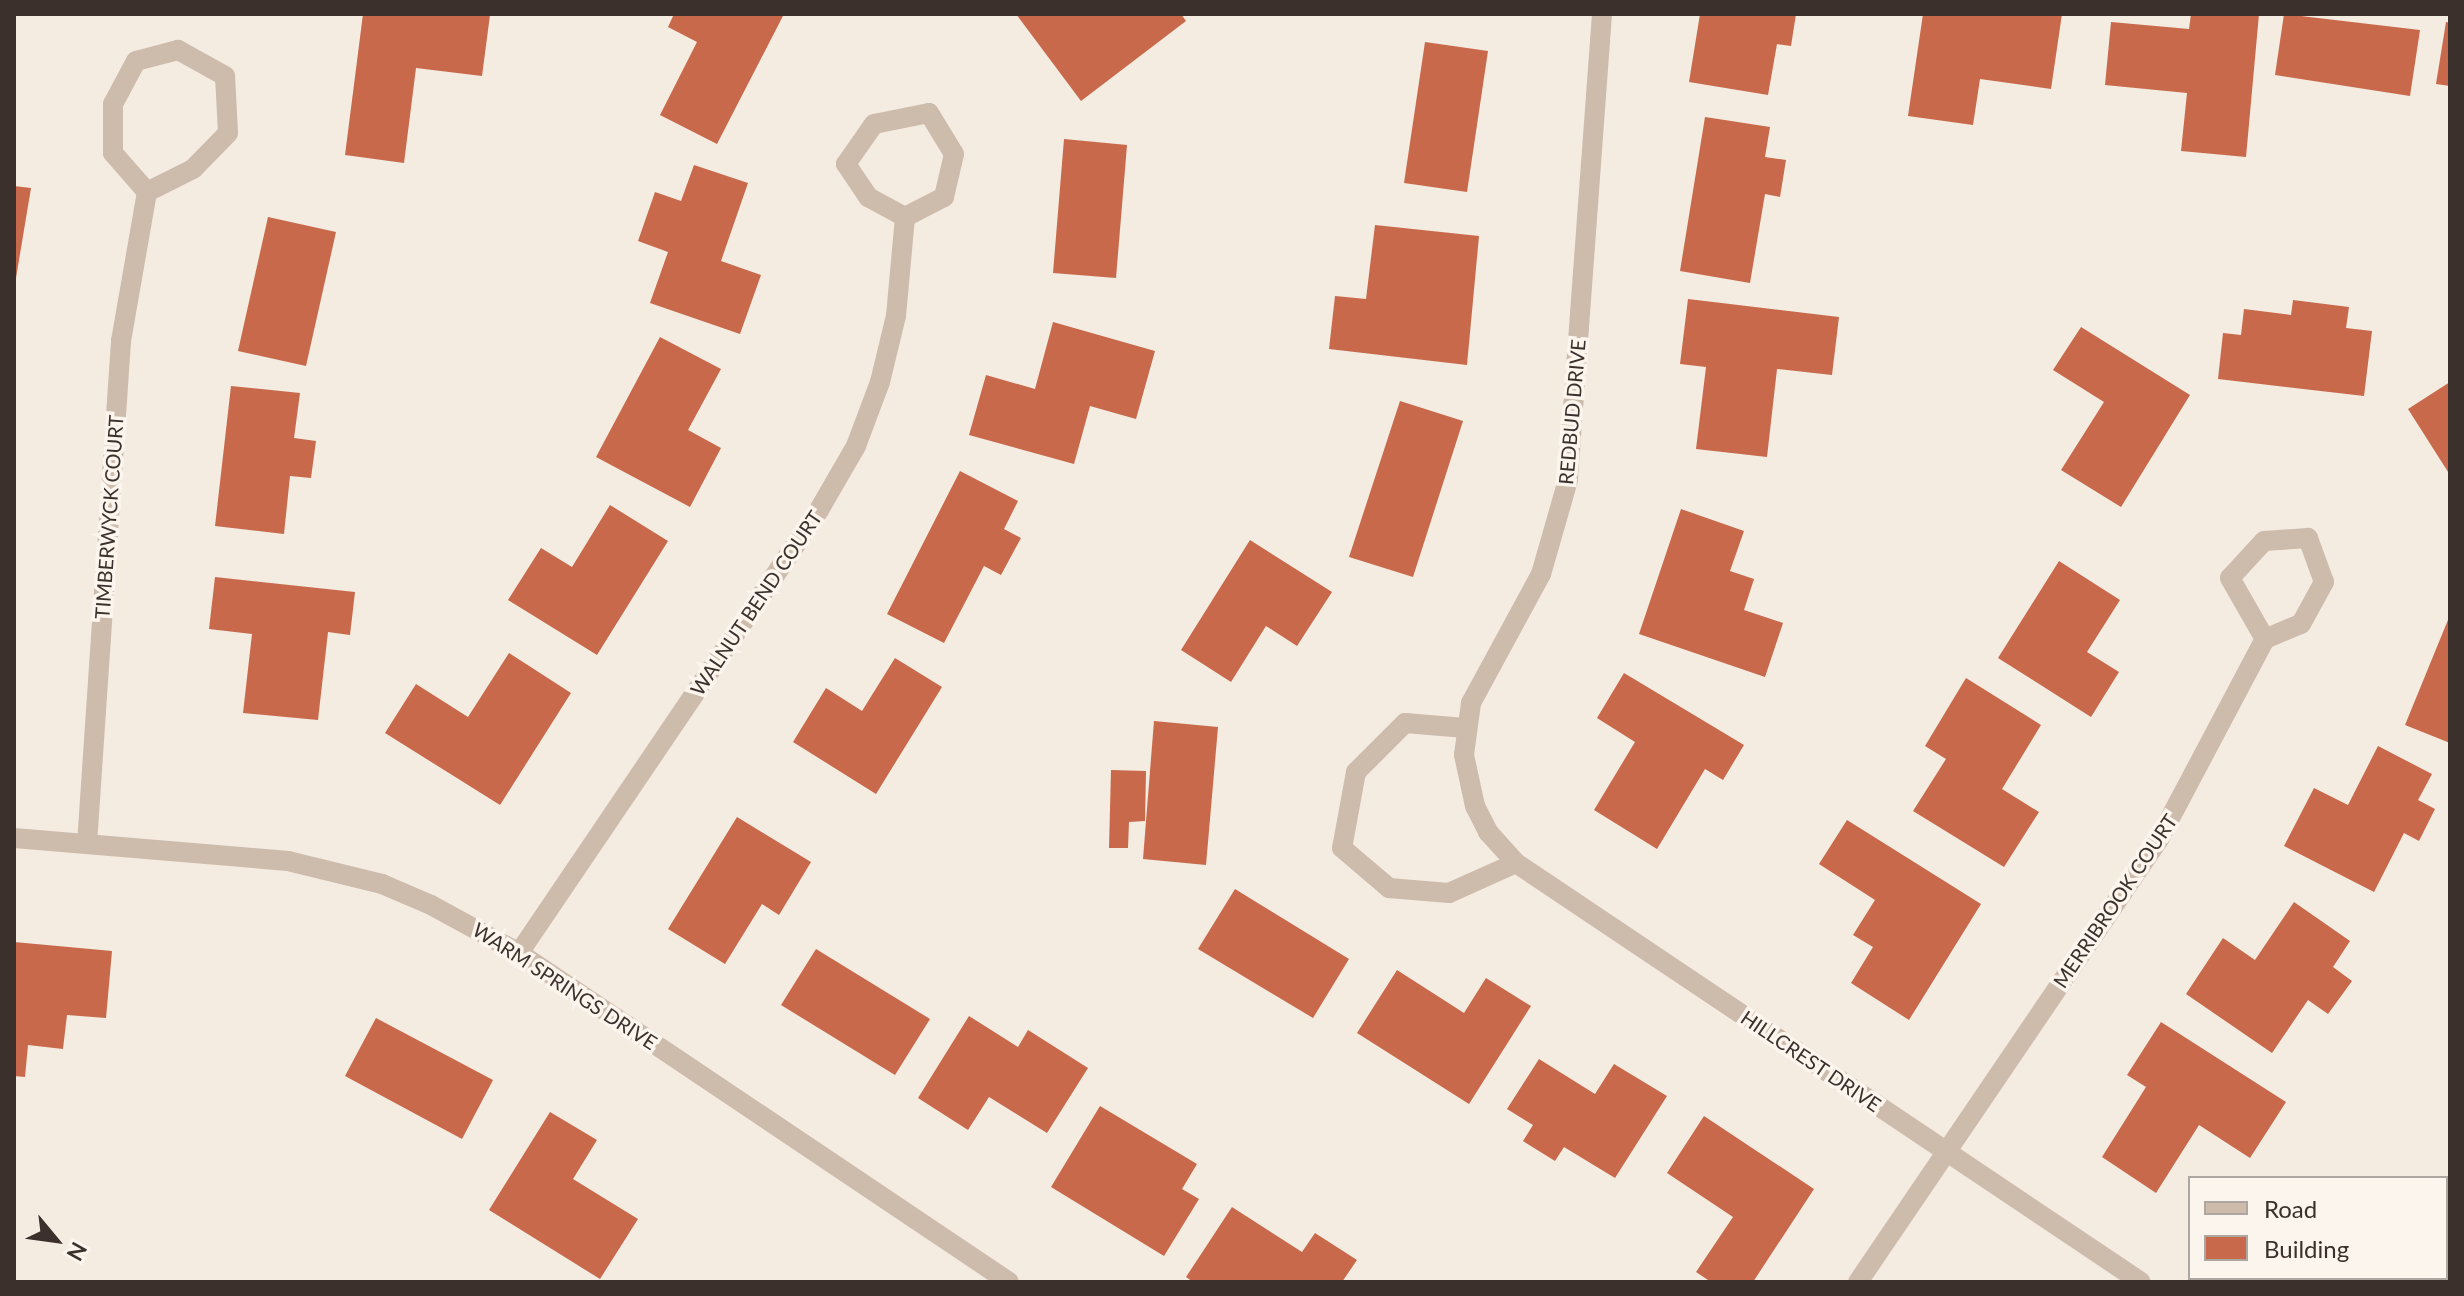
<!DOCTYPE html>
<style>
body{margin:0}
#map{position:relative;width:2464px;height:1296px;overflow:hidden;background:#f4ebe1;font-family:Lato,sans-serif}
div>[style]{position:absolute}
.building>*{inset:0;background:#c8694b}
.service>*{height:20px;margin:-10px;padding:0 10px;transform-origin:10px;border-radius:10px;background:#cdbbac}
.minor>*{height:20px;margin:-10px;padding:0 10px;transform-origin:10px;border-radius:10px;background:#cdbbac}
span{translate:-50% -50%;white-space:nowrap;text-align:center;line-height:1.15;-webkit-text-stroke:7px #fbf5ee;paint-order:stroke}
.street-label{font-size:20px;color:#3b302b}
.frame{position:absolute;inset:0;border:16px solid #3b302b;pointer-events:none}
.legend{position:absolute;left:2188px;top:1176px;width:260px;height:104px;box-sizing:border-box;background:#fbf5ee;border:2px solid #aea6a0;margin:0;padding:10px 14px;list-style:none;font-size:24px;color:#3b302b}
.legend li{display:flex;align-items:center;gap:16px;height:40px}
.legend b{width:40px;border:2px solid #aea6a0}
.north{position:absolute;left:16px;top:1200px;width:80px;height:80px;-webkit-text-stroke:6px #fbf5ee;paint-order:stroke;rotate:119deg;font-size:22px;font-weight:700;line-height:32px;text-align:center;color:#3b302b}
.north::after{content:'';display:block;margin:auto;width:28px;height:36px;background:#3b302b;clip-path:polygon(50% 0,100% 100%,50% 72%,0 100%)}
</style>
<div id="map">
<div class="building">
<div style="clip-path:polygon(363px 14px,490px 15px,482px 76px,416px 68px,404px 163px,345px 155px)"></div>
<div style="clip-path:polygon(674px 14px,784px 14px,717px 144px,660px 115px,697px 42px,668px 27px)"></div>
<div style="clip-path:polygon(1016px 14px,1181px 14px,1186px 21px,1081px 101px)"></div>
<div style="clip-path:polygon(1700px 14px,1796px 14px,1791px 46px,1777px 44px,1768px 95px,1689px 82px)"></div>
<div style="clip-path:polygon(1923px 14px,2062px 14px,2051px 89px,1980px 79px,1973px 125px,1908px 116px)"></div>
<div style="clip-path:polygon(2191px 14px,2259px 14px,2246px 157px,2181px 151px,2187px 93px,2105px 85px,2111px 22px,2189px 29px)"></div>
<div style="clip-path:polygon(2284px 14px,2420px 30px,2410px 96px,2275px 75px)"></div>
<div style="clip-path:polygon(2446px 22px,2450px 23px,2450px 86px,2436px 84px)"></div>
<div style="clip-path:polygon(1425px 42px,1488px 51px,1467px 192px,1404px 183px)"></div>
<div style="clip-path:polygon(1705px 117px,1770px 127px,1765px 157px,1786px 160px,1780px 197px,1765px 194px,1750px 283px,1680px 271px)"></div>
<div style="clip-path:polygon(1064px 139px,1127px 145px,1116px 278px,1053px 273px)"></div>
<div style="clip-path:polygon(694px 165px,748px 183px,721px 261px,761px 275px,740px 334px,650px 303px,668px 252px,638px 241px,655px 192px,681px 201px)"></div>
<div style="clip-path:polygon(14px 186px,31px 188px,16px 278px,14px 278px)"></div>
<div style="clip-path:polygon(268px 217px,336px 232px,306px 366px,238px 351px)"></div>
<div style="clip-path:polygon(1375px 225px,1479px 236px,1467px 365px,1329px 349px,1335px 296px,1366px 299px)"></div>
<div style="clip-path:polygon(1688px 299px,1839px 317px,1832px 375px,1777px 369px,1767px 457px,1696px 449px,1706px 367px,1680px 364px)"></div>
<div style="clip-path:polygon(2293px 300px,2349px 307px,2346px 328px,2372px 331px,2364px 396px,2218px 379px,2223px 333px,2241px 335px,2244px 309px,2291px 315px)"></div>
<div style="clip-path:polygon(1053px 322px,1155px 351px,1136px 419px,1090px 406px,1074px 464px,969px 435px,986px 375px,1035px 389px)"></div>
<div style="clip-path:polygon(2081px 327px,2190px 395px,2121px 507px,2061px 470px,2104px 402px,2053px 370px)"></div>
<div style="clip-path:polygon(660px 337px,721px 369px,688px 430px,721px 448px,690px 507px,596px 457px)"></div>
<div style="clip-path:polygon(2450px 382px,2450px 475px,2408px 409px)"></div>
<div style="clip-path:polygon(231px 386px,300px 393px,294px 438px,316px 441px,311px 478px,290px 476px,284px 534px,215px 526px)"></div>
<div style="clip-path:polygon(1400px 401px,1463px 421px,1413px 577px,1349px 557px)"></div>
<div style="clip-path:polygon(960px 471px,1018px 501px,1004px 529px,1021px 538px,1001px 575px,984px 566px,944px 643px,887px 614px)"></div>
<div style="clip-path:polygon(610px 505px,668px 541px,597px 655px,508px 600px,541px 548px,572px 567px)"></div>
<div style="clip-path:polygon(1681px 509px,1744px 531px,1730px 571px,1754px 579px,1744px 610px,1783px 623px,1765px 677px,1639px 634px)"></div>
<div style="clip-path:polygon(1250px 540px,1332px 592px,1297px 646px,1266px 626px,1231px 682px,1181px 650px)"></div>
<div style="clip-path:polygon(2059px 561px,2120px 600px,2087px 652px,2119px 672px,2091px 717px,1998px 658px)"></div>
<div style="clip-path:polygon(215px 577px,355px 592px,350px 635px,328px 632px,318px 720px,243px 713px,252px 634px,209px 629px)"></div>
<div style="clip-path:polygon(2450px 615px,2450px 743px,2405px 725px)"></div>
<div style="clip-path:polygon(509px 653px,571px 693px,500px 805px,385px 733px,416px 684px,468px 717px)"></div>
<div style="clip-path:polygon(895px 658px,942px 687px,876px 794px,793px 742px,826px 688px,862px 711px)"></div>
<div style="clip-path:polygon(1624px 673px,1744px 745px,1723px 780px,1705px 769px,1657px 849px,1594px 810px,1635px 742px,1597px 718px)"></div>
<div style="clip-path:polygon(1966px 678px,2041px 725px,2002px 789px,2039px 812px,2004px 867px,1913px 811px,1946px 759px,1925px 746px)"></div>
<div style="clip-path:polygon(1154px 721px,1218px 727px,1206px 865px,1143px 859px)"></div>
<div style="clip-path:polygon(2378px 746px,2432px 774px,2418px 800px,2435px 809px,2419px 841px,2404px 833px,2374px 892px,2284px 846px,2314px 788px,2348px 805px)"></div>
<div style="clip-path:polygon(1111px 770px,1146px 771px,1145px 821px,1129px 822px,1128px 848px,1109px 848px)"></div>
<div style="clip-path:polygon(737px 817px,811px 862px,779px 915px,762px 904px,725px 964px,668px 929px)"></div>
<div style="clip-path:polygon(1847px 820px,1981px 904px,1909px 1020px,1851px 983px,1873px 947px,1853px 935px,1875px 900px,1819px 864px)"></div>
<div style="clip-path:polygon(1235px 889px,1349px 959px,1313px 1018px,1198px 949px)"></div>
<div style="clip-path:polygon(2294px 902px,2350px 941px,2333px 967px,2352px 981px,2328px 1014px,2308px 1000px,2272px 1053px,2186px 994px,2223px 938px,2255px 960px)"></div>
<div style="clip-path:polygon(14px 942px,112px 951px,106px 1018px,67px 1015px,63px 1049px,28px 1045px,25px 1077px,14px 1076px)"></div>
<div style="clip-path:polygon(816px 949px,930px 1019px,895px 1075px,781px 1005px)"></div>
<div style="clip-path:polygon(1397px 970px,1464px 1013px,1486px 978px,1531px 1006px,1469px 1104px,1357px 1033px)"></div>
<div style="clip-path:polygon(969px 1016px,1018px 1047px,1028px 1030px,1088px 1068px,1047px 1133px,989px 1097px,968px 1130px,918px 1098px)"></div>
<div style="clip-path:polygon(376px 1018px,493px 1080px,462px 1139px,345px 1076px)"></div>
<div style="clip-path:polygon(2161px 1022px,2286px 1102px,2250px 1158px,2199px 1125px,2156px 1193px,2102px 1157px,2146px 1087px,2127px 1075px)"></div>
<div style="clip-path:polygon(1539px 1059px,1595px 1094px,1614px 1064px,1667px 1096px,1615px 1178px,1564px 1147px,1555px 1161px,1523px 1141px,1533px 1125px,1507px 1109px)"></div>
<div style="clip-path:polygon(1100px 1106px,1197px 1164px,1182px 1189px,1199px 1199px,1164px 1256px,1051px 1187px)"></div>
<div style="clip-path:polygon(550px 1112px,597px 1140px,573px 1179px,638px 1219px,600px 1279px,489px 1210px)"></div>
<div style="clip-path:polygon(1704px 1116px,1814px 1189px,1753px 1282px,1711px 1282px,1696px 1272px,1733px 1217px,1667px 1173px)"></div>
<div style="clip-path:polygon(1232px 1207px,1302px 1252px,1315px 1233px,1357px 1260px,1342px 1282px,1193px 1282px,1186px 1277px)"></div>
<div style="clip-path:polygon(2446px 1220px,2450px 1282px,2422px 1282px,2446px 1278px)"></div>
</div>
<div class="service">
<div style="left:1465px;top:728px;width:60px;rotate:-175.2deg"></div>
<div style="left:1405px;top:723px;width:69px;rotate:135deg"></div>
<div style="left:1356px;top:772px;width:77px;rotate:100.4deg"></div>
<div style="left:1342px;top:848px;width:62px;rotate:40.4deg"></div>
<div style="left:1389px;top:888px;width:60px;rotate:4.8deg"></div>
<div style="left:1449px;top:893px;width:73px;rotate:-24.1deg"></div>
</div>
<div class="minor">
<div style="left:1602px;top:14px;width:467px;rotate:94.2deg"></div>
<div style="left:1568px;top:480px;width:98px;rotate:106deg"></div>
<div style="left:1541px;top:574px;width:147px;rotate:118.5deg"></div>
<div style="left:1471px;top:703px;width:52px;rotate:97.7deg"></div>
<div style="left:1464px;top:755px;width:52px;rotate:77.8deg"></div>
<div style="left:1475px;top:806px;width:29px;rotate:63deg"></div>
<div style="left:1488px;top:832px;width:42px;rotate:47.9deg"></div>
<div style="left:1516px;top:863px;width:752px;rotate:33.84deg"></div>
<div style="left:14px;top:838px;width:275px;rotate:4.8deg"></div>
<div style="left:288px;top:861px;width:97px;rotate:13.7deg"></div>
<div style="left:382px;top:884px;width:53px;rotate:23.2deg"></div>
<div style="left:431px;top:905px;width:100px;rotate:28.6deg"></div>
<div style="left:519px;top:953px;width:590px;rotate:33.88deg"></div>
<div style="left:87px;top:844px;width:504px;rotate:-86.13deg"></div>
<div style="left:121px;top:341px;width:151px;rotate:-80.1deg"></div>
<div style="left:147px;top:192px;width:51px;rotate:-26.6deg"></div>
<div style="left:193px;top:169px;width:50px;rotate:-45.8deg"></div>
<div style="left:228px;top:133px;width:57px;rotate:-93deg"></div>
<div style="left:225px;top:76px;width:54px;rotate:-151deg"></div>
<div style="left:178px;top:50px;width:43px;rotate:165.3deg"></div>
<div style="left:136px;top:61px;width:49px;rotate:118.1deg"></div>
<div style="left:113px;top:104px;width:49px;rotate:90deg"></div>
<div style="left:113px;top:153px;width:52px;rotate:48.9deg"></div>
<div style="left:519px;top:953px;width:535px;rotate:-55.89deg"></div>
<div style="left:819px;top:510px;width:74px;rotate:-60deg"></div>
<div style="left:856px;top:446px;width:68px;rotate:-69.4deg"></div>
<div style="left:880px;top:382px;width:68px;rotate:-76.4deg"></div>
<div style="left:896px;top:316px;width:99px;rotate:-84.8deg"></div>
<div style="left:905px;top:217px;width:44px;rotate:-27.1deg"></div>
<div style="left:944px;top:197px;width:44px;rotate:-76.9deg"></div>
<div style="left:954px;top:154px;width:48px;rotate:-121.4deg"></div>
<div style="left:929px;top:113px;width:56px;rotate:168.7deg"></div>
<div style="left:874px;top:124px;width:49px;rotate:125deg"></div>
<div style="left:846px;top:164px;width:40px;rotate:56deg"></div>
<div style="left:868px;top:197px;width:42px;rotate:28.4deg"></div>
<div style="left:1858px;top:1282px;width:536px;rotate:-55.81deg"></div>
<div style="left:2159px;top:839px;width:226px;rotate:-62.1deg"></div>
<div style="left:2265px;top:639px;width:39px;rotate:-23deg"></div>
<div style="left:2301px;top:624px;width:48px;rotate:-61.3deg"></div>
<div style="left:2324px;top:582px;width:47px;rotate:-110deg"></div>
<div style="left:2308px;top:538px;width:44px;rotate:176.1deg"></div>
<div style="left:2264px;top:541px;width:50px;rotate:132.6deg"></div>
<div style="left:2230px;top:578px;width:70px;rotate:60.2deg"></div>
</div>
<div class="street-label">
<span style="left:1572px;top:412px;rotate:-85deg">REDBUD DRIVE</span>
<span style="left:109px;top:517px;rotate:-86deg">TIMBERWYCK COURT</span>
<span style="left:756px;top:603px;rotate:-56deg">WALNUT BEND COURT</span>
<span style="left:2115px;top:901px;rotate:-56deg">MERRIBROOK COURT</span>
<span style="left:565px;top:986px;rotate:33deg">WARM SPRINGS DRIVE</span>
<span style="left:1811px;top:1061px;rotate:34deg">HILLCREST DRIVE</span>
</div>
<div class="frame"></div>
<ul class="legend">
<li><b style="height:10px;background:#cdbbac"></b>Road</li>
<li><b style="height:22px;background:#c8694b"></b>Building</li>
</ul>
<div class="north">N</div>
</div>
